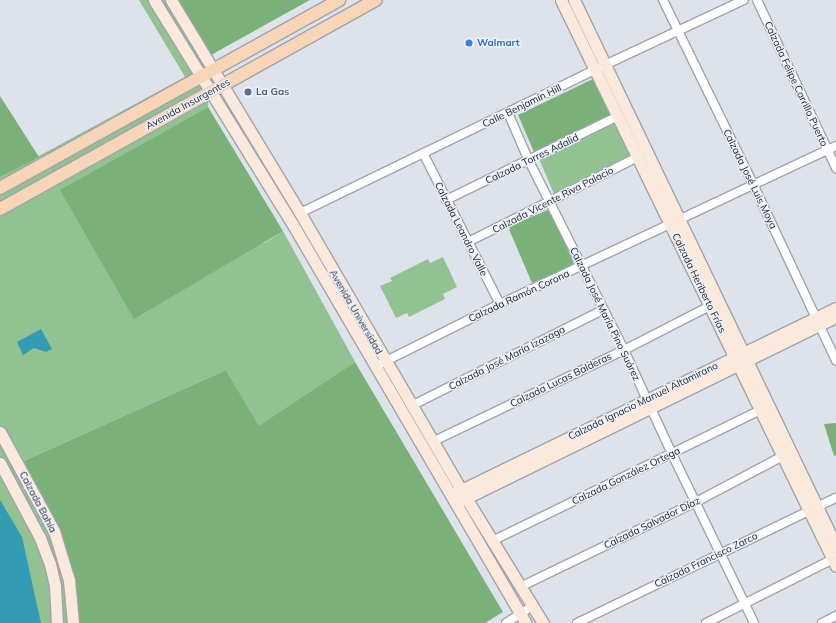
<!DOCTYPE html>
<meta charset="utf-8">
<style>
body{margin:0}
#map{position:relative;width:836px;height:623px;overflow:hidden;background:#dee3eb;font-family:Mulish,sans-serif}
div>[style]{position:absolute}
.green>*{inset:0;background:#92c291}
.forest>*{inset:0;background:#79b178}
.water>*{inset:0;background:#319cb4}
.roads{filter:drop-shadow(1px 0 #a0a4ac) drop-shadow(-1px 0 #a0a4ac) drop-shadow(0 1px #a0a4ac) drop-shadow(0 -1px #a0a4ac)}
.street>*{height:8px;margin:-4px;padding:0 4px;transform-origin:4px;border-radius:4px;background:#fff}
.secondary>*{height:11px;margin:-5.5px;padding:0 5.5px;transform-origin:5.5px;border-radius:5.5px;background:#fbeadb}
.primary>*{height:12px;margin:-6px;padding:0 6px;transform-origin:6px;border-radius:6px;background:#f8d5b7}
.dots>*{width:11px;height:11px;translate:-50% -50%;box-sizing:border-box;border:2px solid #ebf0f9;border-radius:50%}
span{translate:-50% -50%;white-space:nowrap;text-align:center;line-height:1.15;-webkit-text-stroke:3px #ebf0f9;paint-order:stroke}
.shop-label{font-size:10px;color:#366cbe;font-weight:700}
.left{translate:0 -50%;text-align:left}
.street-label{font-size:10px;color:#1f2024}
.service-label{font-size:10px;color:#4e5e75;font-weight:700}
</style>
<div id="map">
<div class="green">
<div style="clip-path:polygon(139px 0,178px 0,211px 55px,208px 107px,61px 190px,264px 243px,283px 231px,359px 369px,355px 362px,259px 427px,226px 370px,24px 461px,64px 545px,78px 599px,78px 623px,0 623px,0 177px,185px 77px)"></div>
<div style="clip-path:polygon(617px 119px,634px 154px,554px 194px,537px 154px)"></div>
<div style="clip-path:polygon(443px 257px,457px 287px,443px 294px,445px 299px,409px 317px,407px 313px,396px 318px,380px 286px,392px 281px,390px 278px,428px 259px,430px 263px)"></div>
</div>
<div class="forest">
<div style="clip-path:polygon(178px 0,310px 0,211px 55px)"></div>
<div style="clip-path:polygon(595px 78px,613px 113px,534px 152px,518px 115px)"></div>
<div style="clip-path:polygon(0 96px,39px 157px,0 177px)"></div>
<div style="clip-path:polygon(208px 107px,283px 231px,134px 319px,60px 190px)"></div>
<div style="clip-path:polygon(550px 209px,574px 264px,532px 283px,508px 227px)"></div>
<div style="clip-path:polygon(355px 362px,503px 612px,485px 623px,78px 623px,78px 599px,64px 545px,24px 461px,226px 370px,259px 426px)"></div>
<div style="clip-path:polygon(836px 423px,836px 455px,834px 456px,824px 424px)"></div>
</div>
<div class="water">
<div style="clip-path:polygon(41px 329px,52px 349px,46px 352px,34px 348px,23px 355px,17px 342px)"></div>
<div style="clip-path:polygon(0 500px,22px 537px,41px 623px,0 623px)"></div>
</div>
<div class="roads">
<div class="street">
<div style="left:663px;top:0;width:205px;rotate:63.9deg"></div>
<div style="left:753px;top:184px;width:195px;rotate:64.8deg"></div>
<div style="left:757px;top:0;width:186px;rotate:64.8deg"></div>
<div style="left:508px;top:113px;width:52px;rotate:66.4deg"></div>
<div style="left:529px;top:161px;width:212px;rotate:63.3deg"></div>
<div style="left:624px;top:350px;width:115px;rotate:65.2deg"></div>
<div style="left:672px;top:454px;width:188px;rotate:64.1deg"></div>
<div style="left:423px;top:153px;width:169px;rotate:63deg"></div>
<div style="left:446px;top:200px;width:191px;rotate:-26deg"></div>
<div style="left:300px;top:213px;width:339px;rotate:-25.9deg"></div>
<div style="left:605px;top:65px;width:153px;rotate:-25.1deg"></div>
<div style="left:468px;top:242px;width:190px;rotate:-26.6deg"></div>
<div style="left:382px;top:363px;width:132px;rotate:-26.6deg"></div>
<div style="left:500px;top:304px;width:371px;rotate:-25.2deg"></div>
<div style="left:411px;top:406px;width:215px;rotate:-26.6deg"></div>
<div style="left:434px;top:441px;width:211px;rotate:-25.6deg"></div>
<div style="left:624px;top:350px;width:97px;rotate:-27.1deg"></div>
<div style="left:492px;top:541px;width:298px;rotate:-26deg"></div>
<div style="left:520px;top:587px;width:195px;rotate:-25.8deg"></div>
<div style="left:696px;top:502px;width:98px;rotate:-27.9deg"></div>
<div style="left:506px;top:623px;width:31px;rotate:-33deg"></div>
<div style="left:577px;top:623px;width:288px;rotate:-25.8deg"></div>
<div style="left:706px;top:623px;width:142px;rotate:-26.7deg"></div>
<div style="left:822px;top:623px;width:16px;rotate:-27deg"></div>
</div>
<div class="secondary">
<div style="left:154px;top:0;width:270px;rotate:58.3deg"></div>
<div style="left:296px;top:230px;width:455px;rotate:59.7deg"></div>
<div style="left:171px;top:0;width:249px;rotate:58.8deg"></div>
<div style="left:300px;top:213px;width:330px;rotate:59.8deg"></div>
<div style="left:466px;top:498px;width:147px;rotate:58.4deg"></div>
<div style="left:561px;top:0;width:629px;rotate:64.09deg"></div>
<div style="left:574px;top:0;width:606px;rotate:64.37deg"></div>
<div style="left:0;top:432px;width:113px;rotate:61.4deg"></div>
<div style="left:54px;top:531px;width:51px;rotate:73deg"></div>
<div style="left:69px;top:580px;width:43px;rotate:84.7deg"></div>
<div style="left:0;top:463px;width:85px;rotate:61.9deg"></div>
<div style="left:40px;top:538px;width:28px;rotate:69deg"></div>
<div style="left:50px;top:564px;width:23px;rotate:77deg"></div>
<div style="left:55px;top:586px;width:37px;rotate:87deg"></div>
<div style="left:455px;top:493px;width:424px;rotate:-25.9deg"></div>
<div style="left:460px;top:501px;width:419px;rotate:-26.1deg"></div>
</div>
<div class="primary">
<div style="left:0;top:188px;width:388px;rotate:-29deg"></div>
<div style="left:0;top:209px;width:430px;rotate:-29.1deg"></div>
</div>
</div>
<div class="dots">
<div style="left:469px;top:43px;background:#3f7fe0"></div>
<div style="left:248px;top:92px;background:#5c6f8a"></div>
</div>
<div class="shop-label">
<span class="left" style="left:477px;top:43px">Walmart</span>
</div>
<div class="street-label">
<span style="left:796px;top:84px;rotate:65deg">Calzada Felipe Carrillo Puerto</span>
<span style="left:188px;top:104px;rotate:-29deg">Avenida Insurgentes</span>
<span style="left:522px;top:106px;rotate:-26deg">Calle Benjamín Hill</span>
<span style="left:532px;top:159px;rotate:-26deg">Calzada Torres Adalid</span>
<span style="left:750px;top:179px;rotate:64deg">Calzada José Luis Moya</span>
<span style="left:553px;top:200px;rotate:-27deg">Calzada Vicente Riva Palacio</span>
<span style="left:461px;top:229px;rotate:63deg">Calzada Leandro Valle</span>
<span style="left:699px;top:283px;rotate:64deg">Calzada Heriberto Frías</span>
<span style="left:519px;top:296px;rotate:-25deg">Calzada Ramón Corona</span>
<span style="left:356px;top:312px;rotate:60deg">Avenida Universidad</span>
<span style="left:605px;top:314px;rotate:64deg">Calzada José María Pino Suárez</span>
<span style="left:507px;top:358px;rotate:-27deg">Calzada José María Izazaga</span>
<span style="left:561px;top:380px;rotate:-26deg">Calzada Lucas Balderas</span>
<span style="left:643px;top:401px;rotate:-26deg">Calzada Ignacio Manuel Altamirano</span>
<span style="left:626px;top:476px;rotate:-26deg">Calzada González Ortega</span>
<span style="left:38px;top:502px;rotate:62deg">Calzada Bahía</span>
<span style="left:652px;top:523px;rotate:-26deg">Calzada Salvador Díaz</span>
<span style="left:706px;top:560px;rotate:-26deg">Calzada Francisco Zarco</span>
</div>
<div class="service-label">
<span class="left" style="left:256px;top:92px">La Gas</span>
</div>
</div>
